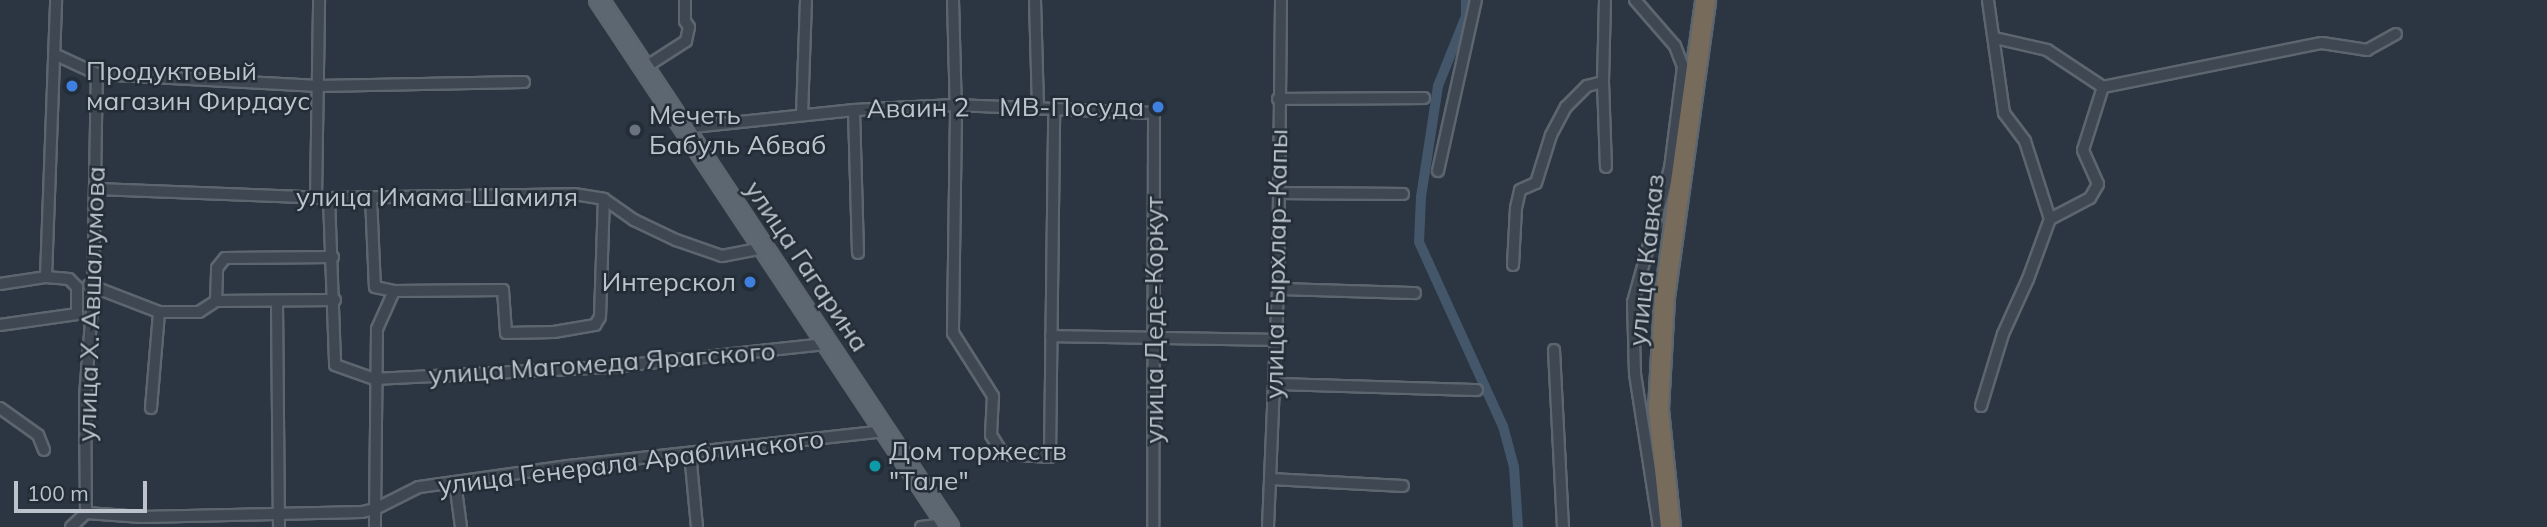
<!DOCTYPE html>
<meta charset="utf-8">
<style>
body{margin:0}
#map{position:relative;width:2547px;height:527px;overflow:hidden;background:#2b3642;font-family:Mulish,sans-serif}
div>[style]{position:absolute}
.canal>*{height:10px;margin:-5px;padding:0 5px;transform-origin:5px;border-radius:5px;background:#44576a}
.roads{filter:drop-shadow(2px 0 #5d666f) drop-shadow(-2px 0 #5d666f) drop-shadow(0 2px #5d666f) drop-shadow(0 -2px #5d666f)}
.street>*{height:10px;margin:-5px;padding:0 5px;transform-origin:5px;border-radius:5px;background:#3f4852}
.primary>*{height:18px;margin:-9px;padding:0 9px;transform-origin:9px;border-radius:9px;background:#5d6771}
.highway>*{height:19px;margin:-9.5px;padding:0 9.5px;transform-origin:9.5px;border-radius:9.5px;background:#776b5c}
.dots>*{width:19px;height:19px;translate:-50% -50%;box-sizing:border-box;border:4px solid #232d37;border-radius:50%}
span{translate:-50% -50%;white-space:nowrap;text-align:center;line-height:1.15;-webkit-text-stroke:5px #232d37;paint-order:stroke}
.poi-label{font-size:26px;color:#bcc3cb}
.left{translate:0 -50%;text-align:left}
.right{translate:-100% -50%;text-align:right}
.street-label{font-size:26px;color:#bcc3cb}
.scale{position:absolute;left:14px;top:481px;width:133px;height:32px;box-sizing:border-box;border:4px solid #bcc3cb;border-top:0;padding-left:9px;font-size:21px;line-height:24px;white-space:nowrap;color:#bcc3cb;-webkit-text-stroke:5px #232d37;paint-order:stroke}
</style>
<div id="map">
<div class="canal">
<div style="left:1466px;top:0;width:16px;rotate:90deg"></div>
<div style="left:1466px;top:16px;width:75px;rotate:111.8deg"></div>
<div style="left:1438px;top:86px;width:112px;rotate:98.7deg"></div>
<div style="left:1421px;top:197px;width:45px;rotate:92.5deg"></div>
<div style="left:1419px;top:242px;width:202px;rotate:65.5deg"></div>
<div style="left:1503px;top:426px;width:42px;rotate:75deg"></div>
<div style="left:1514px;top:467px;width:60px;rotate:86.2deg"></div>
</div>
<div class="roads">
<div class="street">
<div style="left:953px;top:0;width:114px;rotate:88.5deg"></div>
<div style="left:956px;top:114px;width:219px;rotate:90.8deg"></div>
<div style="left:953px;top:333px;width:75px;rotate:57.6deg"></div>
<div style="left:993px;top:396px;width:39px;rotate:93deg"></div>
<div style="left:991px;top:435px;width:22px;rotate:58deg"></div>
<div style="left:1003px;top:454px;width:47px;rotate:3.7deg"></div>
<div style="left:1050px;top:457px;width:349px;rotate:-89.3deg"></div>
<div style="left:1035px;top:0;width:109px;rotate:88.4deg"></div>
<div style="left:1605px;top:0;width:82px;rotate:91.4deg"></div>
<div style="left:1603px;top:82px;width:85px;rotate:88deg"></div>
<div style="left:1635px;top:0;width:61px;rotate:49deg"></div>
<div style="left:1675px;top:46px;width:22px;rotate:69deg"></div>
<div style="left:1683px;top:67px;width:102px;rotate:97.3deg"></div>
<div style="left:1670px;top:168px;width:139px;rotate:105.4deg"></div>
<div style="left:1633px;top:302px;width:72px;rotate:88.4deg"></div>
<div style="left:1635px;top:374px;width:155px;rotate:81.1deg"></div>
<div style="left:1995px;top:38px;width:53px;rotate:13deg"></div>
<div style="left:2047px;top:50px;width:67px;rotate:33.5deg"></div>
<div style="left:2103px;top:87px;width:223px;rotate:-11.4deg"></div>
<div style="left:2322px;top:43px;width:46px;rotate:8.8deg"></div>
<div style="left:2367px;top:50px;width:33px;rotate:-29deg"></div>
<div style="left:54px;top:54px;width:47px;rotate:24.9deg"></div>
<div style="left:97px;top:74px;width:222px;rotate:3.1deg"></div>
<div style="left:319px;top:86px;width:205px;rotate:-1.1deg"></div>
<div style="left:644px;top:68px;width:50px;rotate:-32.7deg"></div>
<div style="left:686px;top:41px;width:14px;rotate:-78deg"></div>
<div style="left:689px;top:27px;width:7px;rotate:-124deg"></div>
<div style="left:685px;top:21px;width:21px;rotate:-90deg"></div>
<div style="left:1278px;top:99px;width:146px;rotate:-0.4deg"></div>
<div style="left:854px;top:110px;width:143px;rotate:88.4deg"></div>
<div style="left:802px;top:115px;width:115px;rotate:-88deg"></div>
<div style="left:683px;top:128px;width:172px;rotate:-6deg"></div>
<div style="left:854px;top:110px;width:100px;rotate:-2.9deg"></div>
<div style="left:954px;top:105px;width:200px;rotate:2.3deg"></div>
<div style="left:1154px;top:113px;width:414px;rotate:90.1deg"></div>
<div style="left:1438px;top:171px;width:175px;rotate:-77.5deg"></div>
<div style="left:97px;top:189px;width:232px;rotate:2.2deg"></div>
<div style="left:329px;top:198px;width:245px;rotate:-0.9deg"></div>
<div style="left:574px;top:194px;width:30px;rotate:9deg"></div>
<div style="left:604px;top:199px;width:37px;rotate:35deg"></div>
<div style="left:634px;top:220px;width:47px;rotate:25.5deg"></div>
<div style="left:676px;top:240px;width:49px;rotate:19.2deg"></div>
<div style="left:722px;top:256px;width:42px;rotate:-11deg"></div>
<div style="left:1280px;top:193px;width:123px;rotate:0.5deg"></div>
<div style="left:371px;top:197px;width:90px;rotate:87.5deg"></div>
<div style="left:375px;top:287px;width:19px;rotate:12deg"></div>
<div style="left:394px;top:291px;width:42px;rotate:114.1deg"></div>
<div style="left:377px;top:329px;width:198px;rotate:90.6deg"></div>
<div style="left:316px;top:198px;width:198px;rotate:-89.1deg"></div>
<div style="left:329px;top:198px;width:167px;rotate:87.9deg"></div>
<div style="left:335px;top:365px;width:41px;rotate:19.7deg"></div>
<div style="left:374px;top:379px;width:237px;rotate:-2.9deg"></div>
<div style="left:611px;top:367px;width:218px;rotate:-6.1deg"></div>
<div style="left:2050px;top:219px;width:45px;rotate:-27.7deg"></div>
<div style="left:2090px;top:198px;width:16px;rotate:-60deg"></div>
<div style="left:2098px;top:184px;width:37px;rotate:-114deg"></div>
<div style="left:2083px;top:150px;width:66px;rotate:-72.4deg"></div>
<div style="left:1513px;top:265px;width:57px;rotate:-87deg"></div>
<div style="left:1516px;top:208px;width:18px;rotate:-77deg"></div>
<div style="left:1520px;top:190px;width:17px;rotate:-24deg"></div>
<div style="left:1536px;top:183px;width:50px;rotate:-72.6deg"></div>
<div style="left:1551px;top:135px;width:32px;rotate:-62deg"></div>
<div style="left:1566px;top:107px;width:30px;rotate:-45deg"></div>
<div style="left:1587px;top:86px;width:16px;rotate:-14deg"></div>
<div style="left:0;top:284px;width:47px;rotate:-8.7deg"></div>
<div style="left:89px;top:285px;width:75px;rotate:21.1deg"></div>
<div style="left:159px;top:312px;width:40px"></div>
<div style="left:199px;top:312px;width:20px;rotate:-33deg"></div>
<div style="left:216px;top:301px;width:33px;rotate:-88deg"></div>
<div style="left:217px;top:268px;width:13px;rotate:-51deg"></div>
<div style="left:225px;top:258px;width:108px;rotate:-0.5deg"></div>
<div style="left:1278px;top:289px;width:137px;rotate:1.7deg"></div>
<div style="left:394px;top:291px;width:109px;rotate:-0.5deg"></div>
<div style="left:503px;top:290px;width:43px;rotate:86deg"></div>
<div style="left:506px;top:333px;width:48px;rotate:-1.2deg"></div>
<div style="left:554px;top:332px;width:42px;rotate:-9.7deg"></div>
<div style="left:595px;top:325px;width:9px;rotate:-58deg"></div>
<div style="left:600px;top:317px;width:118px;rotate:-88.1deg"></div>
<div style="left:216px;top:301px;width:119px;rotate:-0.5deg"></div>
<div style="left:277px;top:302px;width:225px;rotate:89.5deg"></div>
<div style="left:0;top:325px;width:78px;rotate:-8.1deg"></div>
<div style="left:77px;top:314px;width:27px;rotate:-90deg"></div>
<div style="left:77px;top:287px;width:11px;rotate:-135deg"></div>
<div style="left:69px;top:279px;width:23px;rotate:-175deg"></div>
<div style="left:46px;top:277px;width:277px;rotate:-87.9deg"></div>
<div style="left:1051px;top:336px;width:225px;rotate:1deg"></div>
<div style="left:1554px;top:350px;width:177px;rotate:87.1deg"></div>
<div style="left:1275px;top:384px;width:202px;rotate:1.7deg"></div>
<div style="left:1981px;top:406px;width:75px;rotate:-73deg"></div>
<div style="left:2003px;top:334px;width:60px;rotate:-65.6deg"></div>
<div style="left:2028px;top:279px;width:64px;rotate:-69.9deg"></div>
<div style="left:2050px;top:219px;width:82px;rotate:-107.8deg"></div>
<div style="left:2025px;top:141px;width:35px;rotate:-127deg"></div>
<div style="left:2004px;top:113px;width:114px;rotate:-98.1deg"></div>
<div style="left:0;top:408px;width:47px;rotate:35.4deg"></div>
<div style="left:38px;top:435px;width:16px;rotate:68deg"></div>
<div style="left:151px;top:408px;width:96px;rotate:-85.2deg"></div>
<div style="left:690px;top:453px;width:74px;rotate:84.6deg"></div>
<div style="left:1271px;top:479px;width:132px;rotate:3deg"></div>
<div style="left:455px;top:482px;width:45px;rotate:82.4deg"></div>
<div style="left:86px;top:513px;width:56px;rotate:4.1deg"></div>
<div style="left:142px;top:517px;width:220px;rotate:-1.3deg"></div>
<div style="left:362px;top:512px;width:13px;rotate:-13deg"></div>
<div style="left:375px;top:509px;width:49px;rotate:-26.6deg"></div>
<div style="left:419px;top:487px;width:151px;rotate:-8deg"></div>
<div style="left:569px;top:466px;width:320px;rotate:-6.3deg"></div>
<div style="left:71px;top:527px;width:21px;rotate:-43deg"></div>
<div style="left:86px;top:513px;width:117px;rotate:-90.5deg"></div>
<div style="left:85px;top:396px;width:100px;rotate:-85.4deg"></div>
<div style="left:93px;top:296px;width:222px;rotate:-89deg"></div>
<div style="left:921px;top:527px;width:26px;rotate:-7deg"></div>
<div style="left:1268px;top:527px;width:238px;rotate:-87.6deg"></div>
<div style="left:1278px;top:289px;width:289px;rotate:-89.4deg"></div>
</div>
<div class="primary">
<div style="left:599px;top:0;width:633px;rotate:56.41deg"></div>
</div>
<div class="highway">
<div style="left:1670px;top:527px;width:119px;rotate:-95.8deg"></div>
<div style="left:1658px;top:409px;width:112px;rotate:-86.9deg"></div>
<div style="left:1664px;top:297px;width:300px;rotate:-82.1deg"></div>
</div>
</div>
<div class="dots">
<div style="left:72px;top:86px;background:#3f7fe0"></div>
<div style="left:1158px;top:107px;background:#3f7fe0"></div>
<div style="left:635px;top:130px;background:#6b7280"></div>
<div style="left:750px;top:282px;background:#3f7fe0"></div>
<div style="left:875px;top:466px;background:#0f9aa8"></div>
</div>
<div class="poi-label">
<span class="left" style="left:86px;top:86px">Продуктовый<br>магазин Фирдаус</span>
<span class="right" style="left:1144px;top:107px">МВ-Посуда</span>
<span class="left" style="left:649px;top:130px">Мечеть<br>Бабуль Абваб</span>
<span class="right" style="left:736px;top:282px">Интерскол</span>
<span class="left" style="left:889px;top:466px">Дом торжеств<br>"Тале"</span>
</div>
<div class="street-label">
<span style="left:918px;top:108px;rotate:-1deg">Аваин 2</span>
<span style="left:437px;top:197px">улица Имама Шамиля</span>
<span style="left:1646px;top:260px;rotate:-84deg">улица Кавказ</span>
<span style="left:1276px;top:264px;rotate:-89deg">улица Гырхлар-Капы</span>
<span style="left:807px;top:266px;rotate:56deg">улица Гагарина</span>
<span style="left:91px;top:304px;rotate:-88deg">улица Х. Авшалумова</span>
<span style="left:1154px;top:320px;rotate:-90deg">улица Деде-Коркут</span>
<span style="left:602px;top:363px;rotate:-4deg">улица Магомеда Ярагского</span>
<span style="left:631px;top:462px;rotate:-7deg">улица Генерала Араблинского</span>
</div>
<div class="scale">100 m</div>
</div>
